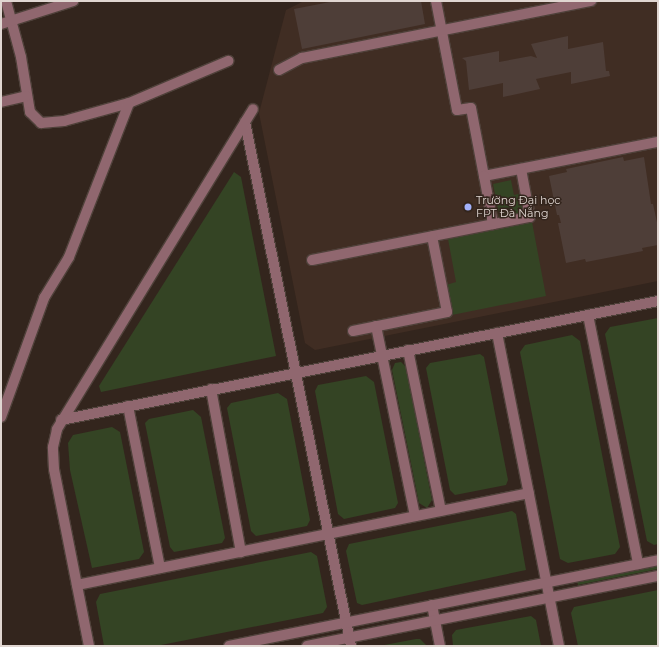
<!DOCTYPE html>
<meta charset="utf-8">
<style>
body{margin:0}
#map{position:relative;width:659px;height:647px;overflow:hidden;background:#33251d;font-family:Montserrat,sans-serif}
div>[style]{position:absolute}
.built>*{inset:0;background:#402d23}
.green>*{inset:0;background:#344424}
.building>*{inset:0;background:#4e3e38}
.roads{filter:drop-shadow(1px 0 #4f413a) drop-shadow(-1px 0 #4f413a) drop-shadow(0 1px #4f413a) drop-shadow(0 -1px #4f413a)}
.minor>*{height:10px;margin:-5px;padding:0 5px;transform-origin:5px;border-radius:5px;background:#90676f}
.dots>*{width:11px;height:11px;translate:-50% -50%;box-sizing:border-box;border:2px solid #33251d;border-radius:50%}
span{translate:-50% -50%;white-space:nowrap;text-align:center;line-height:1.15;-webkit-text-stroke:3px #33251d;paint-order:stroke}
.poi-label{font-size:11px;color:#e0d6d1}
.left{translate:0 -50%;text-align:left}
.frame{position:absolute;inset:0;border:2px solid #e0d6d1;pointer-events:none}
</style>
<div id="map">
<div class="built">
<div style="clip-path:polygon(304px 1px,658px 1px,658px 281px,315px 350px,305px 343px,259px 113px,286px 10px)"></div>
</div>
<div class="green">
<div style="clip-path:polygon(234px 172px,241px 177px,276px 356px,101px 392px,99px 386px)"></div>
<div style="clip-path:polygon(511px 180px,514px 195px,522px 193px,527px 214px,500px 220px,493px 184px)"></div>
<div style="clip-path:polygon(532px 222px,546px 296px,452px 315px,446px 285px,456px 282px,448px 239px)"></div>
<div style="clip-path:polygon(658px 318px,658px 544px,654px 545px,647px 541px,605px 334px,610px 327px)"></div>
<div style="clip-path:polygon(572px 335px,580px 341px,620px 547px,615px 554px,568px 563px,560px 559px,520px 352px,525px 345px)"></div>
<div style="clip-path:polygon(480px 354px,484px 357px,508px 480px,506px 485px,455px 495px,450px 490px,426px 368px,430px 363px)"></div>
<div style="clip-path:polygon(401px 362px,406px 367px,432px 500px,427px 508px,419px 503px,392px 370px,395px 363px)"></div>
<div style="clip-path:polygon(366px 376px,374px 382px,398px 503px,395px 508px,344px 519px,338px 514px,315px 391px,318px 385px)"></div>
<div style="clip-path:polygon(278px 393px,287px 399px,310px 520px,307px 526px,256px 536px,251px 531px,227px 408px,231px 403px)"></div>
<div style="clip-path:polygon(193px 410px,201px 417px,225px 538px,222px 543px,174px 552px,170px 547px,145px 423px,149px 419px)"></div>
<div style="clip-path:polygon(112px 427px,120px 432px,144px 552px,139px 559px,92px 568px,70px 470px,68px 443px,73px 435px)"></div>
<div style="clip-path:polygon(512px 511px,516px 514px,526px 570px,362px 605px,357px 603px,346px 551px,349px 544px)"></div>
<div style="clip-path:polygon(311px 552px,317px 556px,327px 607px,323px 613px,156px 646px,104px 646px,96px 602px,100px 594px)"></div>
<div style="clip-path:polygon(658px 565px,658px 569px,578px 585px,577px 581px)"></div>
<div style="clip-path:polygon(658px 590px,658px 646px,578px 646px,571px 613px,574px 607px)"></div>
<div style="clip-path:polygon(531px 616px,536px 620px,541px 646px,453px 646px,452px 635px,456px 630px)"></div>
<div style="clip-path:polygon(420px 639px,427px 646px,379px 646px,416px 639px)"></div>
</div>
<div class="building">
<div style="clip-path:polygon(335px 1px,421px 1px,425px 24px,302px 49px,294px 9px)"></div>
<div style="clip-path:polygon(568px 36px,568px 49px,603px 42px,606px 71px,609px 71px,610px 76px,571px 84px,571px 72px,536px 79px,540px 89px,503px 97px,503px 83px,469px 90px,466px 61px,462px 58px,499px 51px,499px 62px,531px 56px,537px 58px,531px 44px)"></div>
<div style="clip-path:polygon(623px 157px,624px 161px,644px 157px,651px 204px,653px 204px,658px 227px,658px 245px,642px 248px,643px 251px,586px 262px,585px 259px,566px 263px,558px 223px,561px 223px,559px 215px,557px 215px,549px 176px,567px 172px,566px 169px)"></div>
</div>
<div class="roads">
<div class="minor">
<div style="left:6px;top:1px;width:58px;rotate:75deg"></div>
<div style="left:21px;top:57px;width:56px;rotate:80.7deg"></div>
<div style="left:30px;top:112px;width:16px;rotate:45deg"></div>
<div style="left:41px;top:123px;width:23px;rotate:-5deg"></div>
<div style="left:64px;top:121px;width:67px;rotate:-15.5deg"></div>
<div style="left:129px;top:103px;width:108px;rotate:-23deg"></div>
<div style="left:436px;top:1px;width:111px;rotate:79.1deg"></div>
<div style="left:457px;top:110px;width:14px;rotate:-8deg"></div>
<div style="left:471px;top:108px;width:69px;rotate:79.2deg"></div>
<div style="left:484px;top:176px;width:177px;rotate:-11.1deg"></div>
<div style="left:1px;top:24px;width:76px;rotate:-17.7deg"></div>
<div style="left:279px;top:70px;width:26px;rotate:-28deg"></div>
<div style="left:302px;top:58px;width:295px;rotate:-11.2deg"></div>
<div style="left:1px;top:102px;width:26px;rotate:-13deg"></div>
<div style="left:245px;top:122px;width:535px;rotate:78.56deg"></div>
<div style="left:484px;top:176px;width:49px;rotate:79.4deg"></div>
<div style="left:312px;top:260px;width:222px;rotate:-11.2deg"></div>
<div style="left:530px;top:217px;width:49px;rotate:-100.6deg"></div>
<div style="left:588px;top:315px;width:254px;rotate:78.6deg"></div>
<div style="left:376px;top:326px;width:194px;rotate:78.4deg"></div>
<div style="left:353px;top:331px;width:96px;rotate:-11.4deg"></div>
<div style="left:447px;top:312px;width:77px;rotate:-101.2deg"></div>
<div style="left:497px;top:333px;width:319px;rotate:78.8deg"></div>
<div style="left:408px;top:350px;width:164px;rotate:78.4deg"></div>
<div style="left:211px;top:389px;width:166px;rotate:79.6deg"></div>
<div style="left:128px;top:406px;width:165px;rotate:78.8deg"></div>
<div style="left:1px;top:417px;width:127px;rotate:-70.1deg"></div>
<div style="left:44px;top:298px;width:48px;rotate:-58.6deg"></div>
<div style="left:69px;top:257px;width:165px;rotate:-68.7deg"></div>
<div style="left:61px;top:420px;width:609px;rotate:-11.27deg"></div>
<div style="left:77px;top:585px;width:461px;rotate:-11.5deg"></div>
<div style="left:432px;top:605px;width:42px;rotate:79deg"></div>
<div style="left:89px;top:646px;width:180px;rotate:-101.2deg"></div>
<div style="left:54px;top:469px;width:22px;rotate:-93deg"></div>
<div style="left:53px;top:447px;width:18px;rotate:-77deg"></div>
<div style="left:57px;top:429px;width:375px;rotate:-58.5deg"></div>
<div style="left:229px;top:646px;width:438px;rotate:-11.3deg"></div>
<div style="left:307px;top:646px;width:358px;rotate:-11.3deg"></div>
</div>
</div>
<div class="dots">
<div style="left:468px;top:207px;background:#a4b2fc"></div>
</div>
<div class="poi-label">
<span class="left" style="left:476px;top:207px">Trường Đại học<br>FPT Đà Nẵng</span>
</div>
<div class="frame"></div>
</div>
